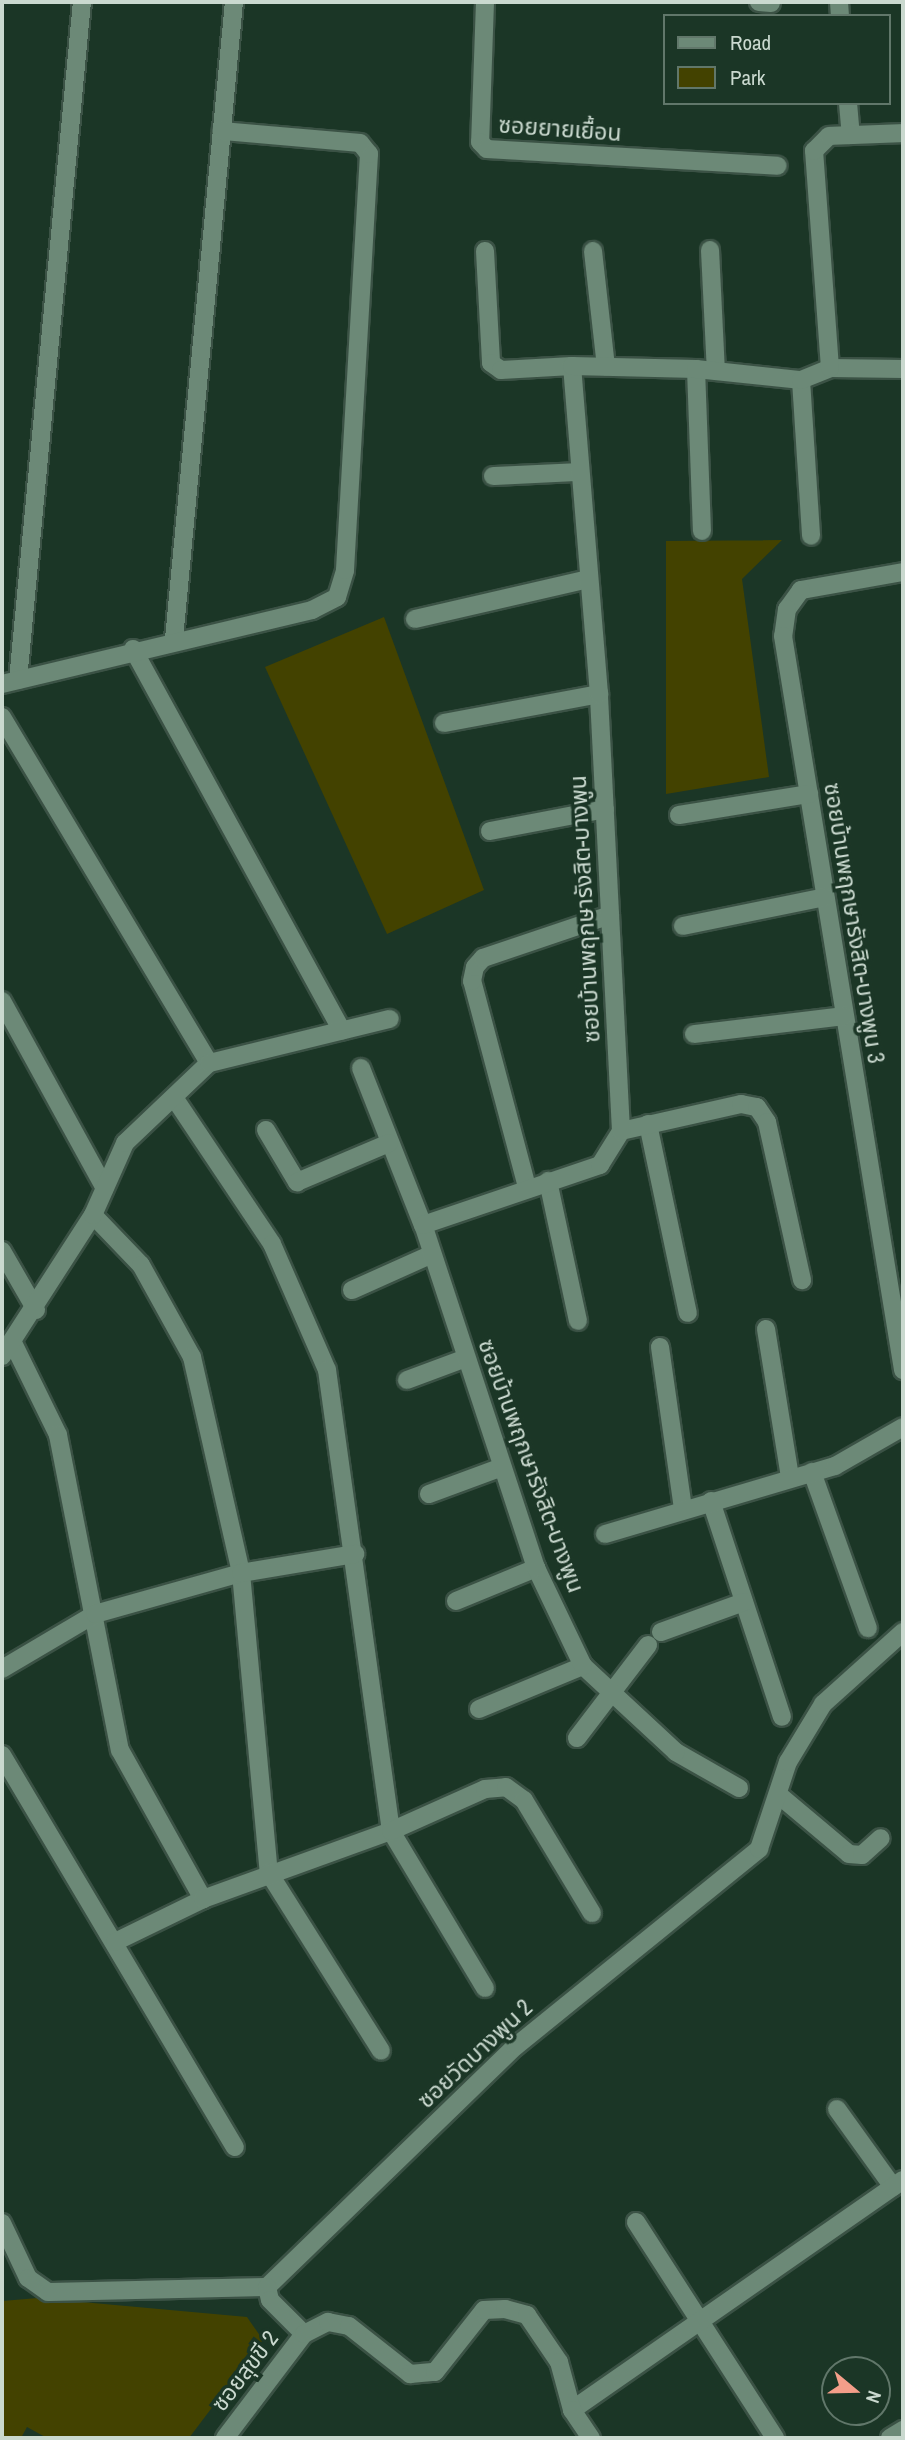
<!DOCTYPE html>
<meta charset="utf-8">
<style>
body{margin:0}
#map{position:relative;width:905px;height:2440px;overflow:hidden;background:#1b3626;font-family:"Archivo Narrow","Noto Sans Thai",sans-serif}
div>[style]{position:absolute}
.green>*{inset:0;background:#434200}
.roads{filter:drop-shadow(2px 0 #3b5245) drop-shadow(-2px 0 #3b5245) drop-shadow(0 2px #3b5245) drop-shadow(0 -2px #3b5245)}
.minor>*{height:18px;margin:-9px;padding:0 9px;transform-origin:9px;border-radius:9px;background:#6c8977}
span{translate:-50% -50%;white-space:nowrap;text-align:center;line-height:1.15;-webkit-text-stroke:7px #1b3626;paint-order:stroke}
.street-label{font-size:23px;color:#cad9cf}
.frame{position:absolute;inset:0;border:4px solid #cad9cf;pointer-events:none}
.legend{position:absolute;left:663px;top:14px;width:228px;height:91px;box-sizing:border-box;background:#1b3626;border:2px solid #61776a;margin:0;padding:9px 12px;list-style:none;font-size:21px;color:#cad9cf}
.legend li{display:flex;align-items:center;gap:14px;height:35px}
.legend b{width:35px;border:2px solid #61776a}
.north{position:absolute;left:821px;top:2356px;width:70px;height:70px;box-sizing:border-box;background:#1b3626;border:2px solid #61776a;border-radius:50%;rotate:109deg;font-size:19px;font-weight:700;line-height:28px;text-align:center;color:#cad9cf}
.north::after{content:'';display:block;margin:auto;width:24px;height:32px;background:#f49e89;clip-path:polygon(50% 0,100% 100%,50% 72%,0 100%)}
</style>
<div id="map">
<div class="green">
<div style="clip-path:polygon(782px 540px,742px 579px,769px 777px,666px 794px,666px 541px)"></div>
<div style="clip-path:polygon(384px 617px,484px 890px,387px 934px,265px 667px)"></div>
<div style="clip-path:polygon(38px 2298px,247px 2317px,263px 2340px,189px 2438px,47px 2438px,27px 2427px,21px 2438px,2px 2438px,2px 2301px)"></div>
</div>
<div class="roads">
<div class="minor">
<div style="left:485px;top:2px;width:140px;rotate:92deg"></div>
<div style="left:480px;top:142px;width:10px;rotate:45deg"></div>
<div style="left:487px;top:149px;width:291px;rotate:3.3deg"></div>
<div style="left:759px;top:2px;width:12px;rotate:5deg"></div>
<div style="left:839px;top:2px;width:14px;rotate:86deg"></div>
<div style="left:848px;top:103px;width:32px;rotate:85deg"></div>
<div style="left:710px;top:250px;width:121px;rotate:87.2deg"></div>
<div style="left:485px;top:251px;width:112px;rotate:86.9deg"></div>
<div style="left:491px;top:363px;width:12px;rotate:35deg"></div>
<div style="left:501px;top:370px;width:71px;rotate:-3.2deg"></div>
<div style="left:593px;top:251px;width:116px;rotate:83.6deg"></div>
<div style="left:830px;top:368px;width:73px;rotate:0.8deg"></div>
<div style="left:696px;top:369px;width:162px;rotate:87.9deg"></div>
<div style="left:801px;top:380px;width:156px;rotate:86.3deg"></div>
<div style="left:493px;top:476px;width:84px;rotate:-2.7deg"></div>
<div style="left:903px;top:572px;width:104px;rotate:170deg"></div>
<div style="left:801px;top:590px;width:24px;rotate:126deg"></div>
<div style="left:787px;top:609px;width:27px;rotate:98deg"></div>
<div style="left:783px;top:636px;width:744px;rotate:80.71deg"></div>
<div style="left:415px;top:619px;width:178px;rotate:-13deg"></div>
<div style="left:174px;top:639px;width:640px;rotate:-84.62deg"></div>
<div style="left:133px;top:649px;width:435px;rotate:61.3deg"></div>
<div style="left:18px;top:680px;width:681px;rotate:-84.61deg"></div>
<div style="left:2px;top:684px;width:319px;rotate:-13.4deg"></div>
<div style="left:312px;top:610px;width:28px;rotate:-27deg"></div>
<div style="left:337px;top:597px;width:28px;rotate:-73deg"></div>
<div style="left:345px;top:570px;width:417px;rotate:-86.7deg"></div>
<div style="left:369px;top:154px;width:14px;rotate:-129deg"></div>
<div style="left:360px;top:143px;width:139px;rotate:-175deg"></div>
<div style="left:2px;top:717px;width:403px;rotate:59.1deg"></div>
<div style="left:444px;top:723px;width:158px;rotate:-10.6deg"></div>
<div style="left:679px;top:815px;width:132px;rotate:-9.2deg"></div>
<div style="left:490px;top:831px;width:117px;rotate:-10.8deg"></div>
<div style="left:683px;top:926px;width:145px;rotate:-11.5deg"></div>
<div style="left:2px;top:1001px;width:213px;rotate:61.2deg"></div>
<div style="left:694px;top:1034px;width:151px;rotate:-6.8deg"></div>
<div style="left:361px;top:1068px;width:169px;rotate:68.5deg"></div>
<div style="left:175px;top:1099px;width:174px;rotate:56.2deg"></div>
<div style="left:272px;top:1244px;width:137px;rotate:66.4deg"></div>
<div style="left:327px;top:1370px;width:465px;rotate:82.1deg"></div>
<div style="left:391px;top:1831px;width:183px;rotate:59.1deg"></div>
<div style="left:648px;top:1124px;width:193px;rotate:78.1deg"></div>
<div style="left:266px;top:1130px;width:61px;rotate:59.2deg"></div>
<div style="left:297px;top:1182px;width:100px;rotate:-23deg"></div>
<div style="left:621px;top:1131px;width:123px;rotate:-12.7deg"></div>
<div style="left:741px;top:1104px;width:16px;rotate:11deg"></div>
<div style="left:757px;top:1107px;width:18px;rotate:56deg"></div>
<div style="left:767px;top:1122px;width:162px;rotate:77.5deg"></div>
<div style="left:548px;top:1181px;width:143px;rotate:77.9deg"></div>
<div style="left:527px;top:1187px;width:213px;rotate:-104.9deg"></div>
<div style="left:472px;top:981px;width:14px;rotate:-78deg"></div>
<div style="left:475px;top:967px;width:12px;rotate:-48deg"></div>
<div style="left:483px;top:958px;width:134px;rotate:-18.7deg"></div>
<div style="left:93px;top:1215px;width:69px;rotate:46.2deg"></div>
<div style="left:141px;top:1265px;width:105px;rotate:61deg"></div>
<div style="left:192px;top:1357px;width:221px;rotate:77.2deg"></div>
<div style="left:241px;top:1573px;width:301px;rotate:84.7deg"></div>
<div style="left:269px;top:1873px;width:210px;rotate:57.8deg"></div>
<div style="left:2px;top:1251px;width:68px;rotate:60deg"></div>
<div style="left:352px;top:1290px;width:88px;rotate:-24.2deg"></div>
<div style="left:766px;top:1329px;width:151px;rotate:80.8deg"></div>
<div style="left:14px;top:1345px;width:100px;rotate:63.9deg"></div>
<div style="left:58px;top:1435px;width:321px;rotate:78.9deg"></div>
<div style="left:120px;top:1750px;width:171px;rotate:60.9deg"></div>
<div style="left:660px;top:1347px;width:164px;rotate:81.9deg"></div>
<div style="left:2px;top:1356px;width:168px;rotate:-57.2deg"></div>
<div style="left:93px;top:1215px;width:79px;rotate:-66deg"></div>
<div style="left:125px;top:1143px;width:116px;rotate:-43.6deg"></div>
<div style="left:209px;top:1063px;width:186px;rotate:-13.7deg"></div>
<div style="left:407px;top:1380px;width:63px;rotate:-20.4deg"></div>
<div style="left:812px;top:1472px;width:166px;rotate:70.3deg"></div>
<div style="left:429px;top:1494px;width:78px;rotate:-20.3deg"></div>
<div style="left:711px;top:1501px;width:227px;rotate:71.8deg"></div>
<div style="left:605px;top:1534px;width:240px;rotate:-16.5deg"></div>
<div style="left:835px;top:1466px;width:78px;rotate:-29.8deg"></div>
<div style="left:456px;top:1601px;width:87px;rotate:-22.4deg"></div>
<div style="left:661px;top:1632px;width:88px;rotate:-19.9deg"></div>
<div style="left:2px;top:1669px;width:108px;rotate:-30.6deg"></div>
<div style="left:95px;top:1614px;width:152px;rotate:-15.7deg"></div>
<div style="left:241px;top:1573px;width:116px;rotate:-9.5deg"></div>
<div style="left:479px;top:1709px;width:113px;rotate:-22.5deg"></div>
<div style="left:577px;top:1738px;width:117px;rotate:-52.6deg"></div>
<div style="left:2px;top:1755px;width:456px;rotate:59.3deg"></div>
<div style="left:739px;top:1788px;width:73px;rotate:-150.3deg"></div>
<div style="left:676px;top:1752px;width:127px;rotate:-137.2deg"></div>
<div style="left:583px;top:1666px;width:109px;rotate:-115.6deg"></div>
<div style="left:536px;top:1568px;width:361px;rotate:-108.2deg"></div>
<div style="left:423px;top:1225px;width:187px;rotate:-18.7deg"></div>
<div style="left:600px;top:1165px;width:40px;rotate:-58deg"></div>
<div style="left:621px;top:1131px;width:438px;rotate:-92.9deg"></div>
<div style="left:599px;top:694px;width:329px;rotate:-94.7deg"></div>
<div style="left:572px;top:366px;width:124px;rotate:1.4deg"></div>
<div style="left:696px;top:369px;width:106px;rotate:6deg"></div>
<div style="left:801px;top:380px;width:31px;rotate:-22deg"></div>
<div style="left:830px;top:368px;width:218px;rotate:-94.2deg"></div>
<div style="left:814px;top:151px;width:21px;rotate:-45deg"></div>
<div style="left:829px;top:136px;width:74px;rotate:-2.3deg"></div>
<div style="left:780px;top:1796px;width:90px;rotate:40deg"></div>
<div style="left:849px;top:1854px;width:13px;rotate:4deg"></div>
<div style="left:862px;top:1855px;width:25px;rotate:-42deg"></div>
<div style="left:115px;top:1942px;width:98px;rotate:-26deg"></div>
<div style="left:203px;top:1899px;width:200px;rotate:-19.9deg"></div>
<div style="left:391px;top:1831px;width:103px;rotate:-24.1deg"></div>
<div style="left:485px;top:1789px;width:21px;rotate:-5deg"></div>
<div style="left:506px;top:1787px;width:22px;rotate:36deg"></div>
<div style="left:524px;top:1800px;width:132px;rotate:59deg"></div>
<div style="left:837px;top:2109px;width:96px;rotate:54.3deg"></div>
<div style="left:636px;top:2222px;width:257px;rotate:57.2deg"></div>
<div style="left:2px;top:2223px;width:61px;rotate:64.7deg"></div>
<div style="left:28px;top:2278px;width:24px;rotate:35deg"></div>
<div style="left:48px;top:2292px;width:219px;rotate:-1.3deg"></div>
<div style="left:267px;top:2287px;width:347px;rotate:-44.1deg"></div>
<div style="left:516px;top:2046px;width:313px;rotate:-39deg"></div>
<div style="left:759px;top:1849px;width:92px;rotate:-71.6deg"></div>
<div style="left:788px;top:1762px;width:68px;rotate:-58.9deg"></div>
<div style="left:823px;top:1704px;width:108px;rotate:-42deg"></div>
<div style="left:267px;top:2287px;width:13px;rotate:77deg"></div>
<div style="left:270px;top:2300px;width:48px;rotate:45deg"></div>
<div style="left:572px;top:2410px;width:403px;rotate:-34.8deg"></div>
<div style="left:225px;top:2438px;width:131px;rotate:-52.8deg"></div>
<div style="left:304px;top:2334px;width:27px;rotate:-27deg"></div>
<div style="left:328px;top:2322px;width:21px;rotate:11deg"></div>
<div style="left:349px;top:2326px;width:78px;rotate:38.2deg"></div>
<div style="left:410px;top:2374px;width:25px;rotate:-5deg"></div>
<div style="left:435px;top:2372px;width:79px;rotate:-51.7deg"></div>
<div style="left:484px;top:2310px;width:21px;rotate:-3deg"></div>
<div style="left:505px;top:2309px;width:23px;rotate:15deg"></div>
<div style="left:527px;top:2315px;width:57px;rotate:55.8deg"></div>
<div style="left:559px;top:2362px;width:50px;rotate:74.8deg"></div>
<div style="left:572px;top:2410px;width:34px;rotate:56deg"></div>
<div style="left:890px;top:2438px;width:15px;rotate:-32deg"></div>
</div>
</div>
<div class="street-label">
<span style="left:560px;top:129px;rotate:4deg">ซอยยายเยื้อน</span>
<span style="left:585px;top:909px;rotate:-93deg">ซอยบ้านพฤกษารังสิต-บางพูน</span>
<span style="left:854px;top:923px;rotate:81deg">ซอยบ้านพฤกษารังสิต-บางพูน 3</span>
<span style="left:531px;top:1466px;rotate:70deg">ซอยบ้านพฤกษารังสิต-บางพูน</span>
<span style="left:475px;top:2054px;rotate:-43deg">ซอยวัดบางพูน 2</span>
<span style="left:245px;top:2371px;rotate:-53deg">ซอยสุขขี 2</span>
</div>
<div class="frame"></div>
<ul class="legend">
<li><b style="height:9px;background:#6c8977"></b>Road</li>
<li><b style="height:19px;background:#434200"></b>Park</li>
</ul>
<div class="north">N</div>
</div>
